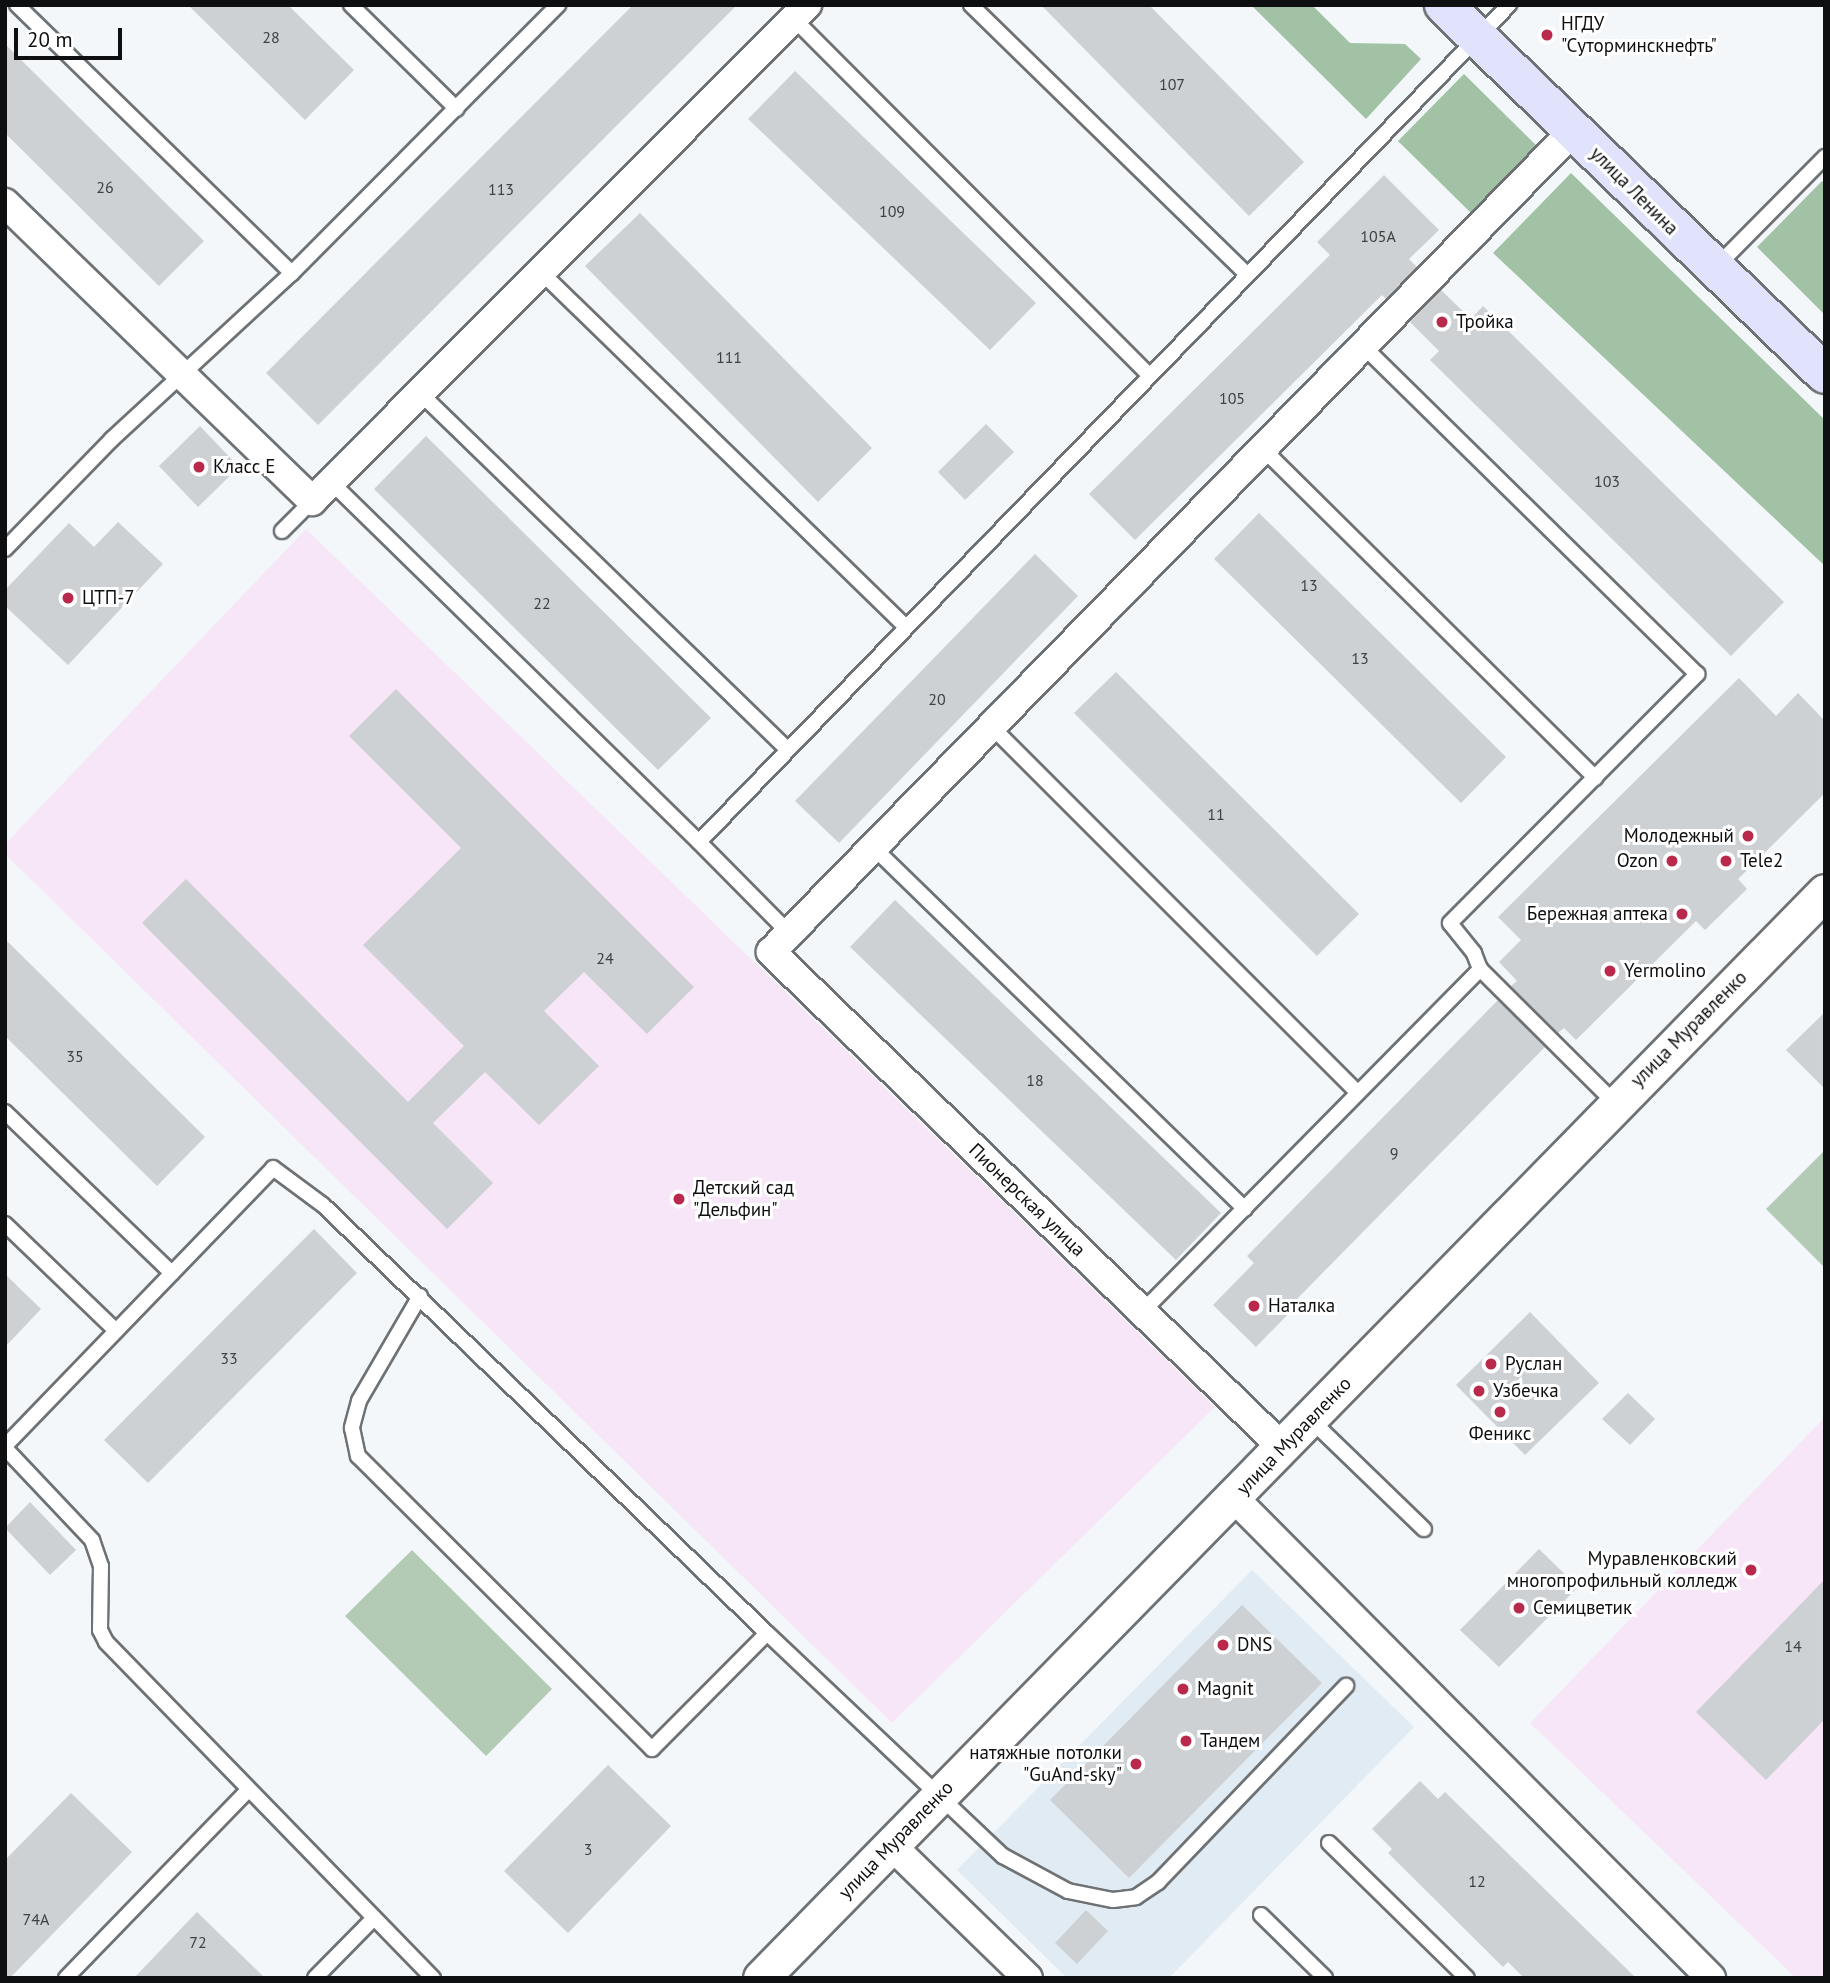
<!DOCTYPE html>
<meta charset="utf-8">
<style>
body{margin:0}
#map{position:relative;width:1830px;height:1983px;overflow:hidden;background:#f3f7fa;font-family:"PT Sans",sans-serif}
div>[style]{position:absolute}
.built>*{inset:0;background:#e1ebf3}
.education>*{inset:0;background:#f7e6f7}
.green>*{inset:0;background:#b3cbb5}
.forest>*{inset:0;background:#a1c2a5}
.building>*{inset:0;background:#cdd1d4}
.roads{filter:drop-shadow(2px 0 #6e7275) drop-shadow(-2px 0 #6e7275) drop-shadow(0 2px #6e7275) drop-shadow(0 -2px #6e7275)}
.service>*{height:14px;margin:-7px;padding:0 7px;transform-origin:7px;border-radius:7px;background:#fff}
.minor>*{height:28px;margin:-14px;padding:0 14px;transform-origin:14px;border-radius:14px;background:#fff}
.tertiary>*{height:35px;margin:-17.5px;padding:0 17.5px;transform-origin:17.5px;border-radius:17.5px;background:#fff}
.secondary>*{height:38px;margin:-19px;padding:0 19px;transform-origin:19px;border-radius:19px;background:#e1e3fc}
.dots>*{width:19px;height:19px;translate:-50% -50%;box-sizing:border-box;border:4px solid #fff;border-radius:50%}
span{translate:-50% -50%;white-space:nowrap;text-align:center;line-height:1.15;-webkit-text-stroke:6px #fff;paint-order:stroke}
.number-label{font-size:16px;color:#3e4041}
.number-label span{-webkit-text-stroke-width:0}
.poi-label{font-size:19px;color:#0e0f10}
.left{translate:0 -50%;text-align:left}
.right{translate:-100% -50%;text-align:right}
.street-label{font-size:19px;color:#0e0f10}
.frame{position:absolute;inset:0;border:7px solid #0e0f10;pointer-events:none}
.scale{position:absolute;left:14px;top:28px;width:108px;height:32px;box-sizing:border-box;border:4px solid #0e0f10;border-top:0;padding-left:9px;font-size:21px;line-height:24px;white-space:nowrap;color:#0e0f10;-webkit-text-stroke:5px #fff;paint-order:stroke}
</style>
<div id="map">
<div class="built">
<div style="clip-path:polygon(1252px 1570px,1414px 1727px,1169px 1978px,1067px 1978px,957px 1870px)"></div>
</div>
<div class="education">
<div style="clip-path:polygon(306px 529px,1215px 1407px,892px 1723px,5px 854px,5px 844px)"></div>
<div style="clip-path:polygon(1825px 1417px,1825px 1978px,1796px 1978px,1530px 1723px)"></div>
</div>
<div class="green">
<div style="clip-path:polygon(1825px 1150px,1825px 1268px,1766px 1209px)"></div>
<div style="clip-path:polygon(412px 1550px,552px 1689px,486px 1756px,345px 1616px)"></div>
</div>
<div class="forest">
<div style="clip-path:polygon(1251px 5px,1312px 5px,1350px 43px,1405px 44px,1421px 59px,1366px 119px)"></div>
<div style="clip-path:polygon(1464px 74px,1540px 149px,1474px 216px,1398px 141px)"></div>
<div style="clip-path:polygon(1571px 173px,1825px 420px,1825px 566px,1493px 253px)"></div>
<div style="clip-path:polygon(1822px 181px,1825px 184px,1825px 315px,1757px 247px)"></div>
</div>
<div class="building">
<div style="clip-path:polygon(188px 5px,288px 5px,354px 70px,305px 120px)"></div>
<div style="clip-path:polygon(633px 5px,737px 5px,318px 425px,266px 373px)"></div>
<div style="clip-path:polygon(1041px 5px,1149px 5px,1304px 162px,1249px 216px)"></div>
<div style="clip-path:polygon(5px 44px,204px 241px,159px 286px,5px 133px)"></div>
<div style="clip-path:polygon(795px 71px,1036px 303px,990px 350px,748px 119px)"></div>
<div style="clip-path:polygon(1384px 175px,1439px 230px,1409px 259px,1417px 267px,1386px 299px,1382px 295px,1135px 540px,1089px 494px,1330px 255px,1317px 242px)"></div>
<div style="clip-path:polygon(640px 213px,872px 448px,818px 502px,585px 266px)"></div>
<div style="clip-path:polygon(1441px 290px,1471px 319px,1483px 306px,1784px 602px,1731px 656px,1430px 360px,1439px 351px,1410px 322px)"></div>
<div style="clip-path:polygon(986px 424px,1014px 452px,965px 500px,938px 472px)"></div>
<div style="clip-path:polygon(200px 426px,239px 467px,198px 507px,159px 466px)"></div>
<div style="clip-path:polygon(426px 436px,711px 718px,658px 770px,374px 489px)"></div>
<div style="clip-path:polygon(1259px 513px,1506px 757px,1461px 803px,1214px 559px)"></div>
<div style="clip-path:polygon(118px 522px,163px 564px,68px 665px,5px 606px,5px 590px,69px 523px,94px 547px)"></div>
<div style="clip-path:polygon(1035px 554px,1078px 596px,839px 843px,795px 801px)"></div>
<div style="clip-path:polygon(1116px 672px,1359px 914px,1317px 956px,1074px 713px)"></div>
<div style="clip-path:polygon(1739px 678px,1776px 716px,1798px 693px,1825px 721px,1825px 793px,1738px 879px,1747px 889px,1705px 930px,1696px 921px,1576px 1040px,1564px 1028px,1558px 1033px,1511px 986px,1517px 981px,1499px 962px,1521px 940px,1498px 917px)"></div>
<div style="clip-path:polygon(396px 689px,694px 987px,647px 1034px,584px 972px,544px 1011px,599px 1066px,539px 1125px,485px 1072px,433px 1123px,493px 1183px,447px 1229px,142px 923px,186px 879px,408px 1102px,464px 1046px,363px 945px,461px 848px,349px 736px)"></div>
<div style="clip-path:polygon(895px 900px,1221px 1213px,1176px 1260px,850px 947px)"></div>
<div style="clip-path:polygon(5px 939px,205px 1137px,157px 1186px,5px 1036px)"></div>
<div style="clip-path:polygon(1498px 1000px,1545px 1047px,1292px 1304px,1295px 1307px,1256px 1347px,1213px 1305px,1254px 1263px,1247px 1256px)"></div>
<div style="clip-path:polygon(1825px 1012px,1825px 1089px,1786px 1050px)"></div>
<div style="clip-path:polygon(314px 1229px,357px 1273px,148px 1483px,104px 1440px)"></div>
<div style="clip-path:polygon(5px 1274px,41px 1309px,5px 1347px)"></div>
<div style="clip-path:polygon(1530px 1312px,1599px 1383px,1525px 1455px,1456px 1385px)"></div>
<div style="clip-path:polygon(1628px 1393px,1655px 1419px,1630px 1445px,1602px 1419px)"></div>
<div style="clip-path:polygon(30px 1502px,76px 1550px,50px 1575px,5px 1528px)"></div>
<div style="clip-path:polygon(1539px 1549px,1578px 1587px,1499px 1667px,1460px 1630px)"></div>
<div style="clip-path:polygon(1825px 1579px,1825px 1719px,1766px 1780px,1696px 1712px)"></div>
<div style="clip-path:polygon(1242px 1605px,1322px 1683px,1129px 1878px,1050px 1800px)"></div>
<div style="clip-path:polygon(608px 1765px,671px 1826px,568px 1933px,504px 1871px)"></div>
<div style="clip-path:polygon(1420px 1781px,1438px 1799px,1445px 1792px,1636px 1978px,1524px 1978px,1508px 1962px,1503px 1967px,1388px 1853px,1392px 1849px,1372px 1829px)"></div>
<div style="clip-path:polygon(71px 1793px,132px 1852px,10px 1978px,5px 1978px,5px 1860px)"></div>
<div style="clip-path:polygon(1086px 1910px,1108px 1931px,1077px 1964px,1055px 1943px)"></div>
<div style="clip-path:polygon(197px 1912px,265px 1978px,134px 1978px)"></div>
</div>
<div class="roads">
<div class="service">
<div style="left:17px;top:5px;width:384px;rotate:44.3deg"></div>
<div style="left:351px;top:5px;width:148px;rotate:44.5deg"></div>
<div style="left:971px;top:5px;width:385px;rotate:44.3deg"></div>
<div style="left:794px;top:19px;width:503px;rotate:45.08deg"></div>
<div style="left:1716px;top:267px;width:155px;rotate:-45.3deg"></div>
<div style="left:541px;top:272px;width:508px;rotate:44.2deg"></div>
<div style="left:420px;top:393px;width:510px;rotate:44.13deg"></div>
<div style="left:1262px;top:448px;width:469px;rotate:44.7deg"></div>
<div style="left:331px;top:482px;width:515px;rotate:44.37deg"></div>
<div style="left:282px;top:531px;width:42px;rotate:-45deg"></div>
<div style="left:5px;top:549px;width:153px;rotate:-45.8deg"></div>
<div style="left:112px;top:439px;width:245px;rotate:-42.7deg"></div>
<div style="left:292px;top:273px;width:378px;rotate:-45.2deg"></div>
<div style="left:991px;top:726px;width:518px;rotate:45deg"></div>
<div style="left:873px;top:847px;width:519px;rotate:44.22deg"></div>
<div style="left:792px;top:930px;width:4px;rotate:135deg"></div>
<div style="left:789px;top:933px;width:128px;rotate:-134.7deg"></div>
<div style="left:699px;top:842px;width:1165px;rotate:-45.94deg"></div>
<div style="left:1480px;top:969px;width:192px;rotate:44.8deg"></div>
<div style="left:5px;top:1112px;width:232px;rotate:44deg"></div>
<div style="left:5px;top:1224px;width:154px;rotate:43.9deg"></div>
<div style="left:420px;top:1296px;width:121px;rotate:120.2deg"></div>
<div style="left:359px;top:1401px;width:28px;rotate:105deg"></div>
<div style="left:352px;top:1428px;width:29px;rotate:78deg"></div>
<div style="left:358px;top:1456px;width:415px;rotate:44.9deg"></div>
<div style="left:652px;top:1749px;width:163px;rotate:-45.2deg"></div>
<div style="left:767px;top:1633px;width:325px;rotate:43.4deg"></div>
<div style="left:1003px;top:1856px;width:74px;rotate:28.3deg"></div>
<div style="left:1068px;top:1891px;width:46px;rotate:11.3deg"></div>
<div style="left:1113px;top:1900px;width:23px;rotate:-7deg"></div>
<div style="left:1136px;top:1897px;width:27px;rotate:-34deg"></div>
<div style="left:1158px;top:1882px;width:272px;rotate:-46.2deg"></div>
<div style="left:1142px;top:1312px;width:482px;rotate:-45.4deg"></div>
<div style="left:1480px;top:969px;width:17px;rotate:-111deg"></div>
<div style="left:1474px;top:953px;width:38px;rotate:-129deg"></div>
<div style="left:1450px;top:923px;width:351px;rotate:-45.2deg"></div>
<div style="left:1697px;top:674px;width:470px;rotate:-135.5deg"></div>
<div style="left:1311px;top:1420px;width:157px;rotate:44deg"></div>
<div style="left:5px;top:1446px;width:386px;rotate:-46deg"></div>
<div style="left:273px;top:1168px;width:62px;rotate:36.5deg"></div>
<div style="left:323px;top:1205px;width:617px;rotate:43.95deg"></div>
<div style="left:5px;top:1448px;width:127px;rotate:46.6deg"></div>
<div style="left:92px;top:1540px;width:28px;rotate:71deg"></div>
<div style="left:101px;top:1566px;width:64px;rotate:90.9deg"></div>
<div style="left:100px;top:1630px;width:13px;rotate:63deg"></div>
<div style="left:106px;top:1642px;width:469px;rotate:45.8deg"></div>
<div style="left:1329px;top:1843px;width:193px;rotate:44.4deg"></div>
<div style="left:1261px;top:1915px;width:90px;rotate:44.5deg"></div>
<div style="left:66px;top:1978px;width:262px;rotate:-45.9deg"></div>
<div style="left:315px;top:1978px;width:84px;rotate:-45.5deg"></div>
</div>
<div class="minor">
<div style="left:5px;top:203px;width:428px;rotate:44.1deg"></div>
<div style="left:312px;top:501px;width:701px;rotate:-45.06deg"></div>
<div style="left:1283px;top:1448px;width:713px;rotate:-135.91deg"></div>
<div style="left:771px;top:952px;width:1148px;rotate:-45.67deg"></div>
<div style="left:1234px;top:1498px;width:677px;rotate:45.18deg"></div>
<div style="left:891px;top:1845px;width:191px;rotate:44.2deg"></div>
</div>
<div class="tertiary">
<div style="left:761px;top:1978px;width:1520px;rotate:-45.59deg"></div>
</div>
<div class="secondary">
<div style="left:1444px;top:5px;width:530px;rotate:44.08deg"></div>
</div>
</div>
<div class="dots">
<div style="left:1547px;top:35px;background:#b9294c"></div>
<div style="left:1442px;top:322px;background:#b9294c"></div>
<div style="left:199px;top:467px;background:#b9294c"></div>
<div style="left:68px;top:598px;background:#b9294c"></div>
<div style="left:1748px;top:836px;background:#b9294c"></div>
<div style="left:1672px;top:861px;background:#b9294c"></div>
<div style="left:1726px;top:861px;background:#b9294c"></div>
<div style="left:1682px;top:914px;background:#b9294c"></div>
<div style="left:1610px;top:971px;background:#b9294c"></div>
<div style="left:679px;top:1199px;background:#b9294c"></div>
<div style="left:1254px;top:1306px;background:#b9294c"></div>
<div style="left:1491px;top:1364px;background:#b9294c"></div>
<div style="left:1479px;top:1391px;background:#b9294c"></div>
<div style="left:1500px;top:1412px;background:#b9294c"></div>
<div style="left:1751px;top:1570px;background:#b9294c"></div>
<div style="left:1519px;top:1608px;background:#b9294c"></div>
<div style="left:1223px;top:1645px;background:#b9294c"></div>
<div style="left:1183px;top:1689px;background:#b9294c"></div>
<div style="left:1186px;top:1741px;background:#b9294c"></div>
<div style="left:1136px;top:1764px;background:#b9294c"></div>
</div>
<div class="number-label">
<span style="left:271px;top:37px">28</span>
<span style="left:1172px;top:84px">107</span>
<span style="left:105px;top:187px">26</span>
<span style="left:501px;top:189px">113</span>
<span style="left:892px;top:211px">109</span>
<span style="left:1378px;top:236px">105А</span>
<span style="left:729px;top:357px">111</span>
<span style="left:1232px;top:398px">105</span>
<span style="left:1607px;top:481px">103</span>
<span style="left:1309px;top:585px">13</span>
<span style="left:542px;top:603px">22</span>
<span style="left:1360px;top:658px">13</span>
<span style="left:937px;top:699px">20</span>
<span style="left:1216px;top:814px">11</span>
<span style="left:605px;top:958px">24</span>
<span style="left:75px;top:1056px">35</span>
<span style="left:1035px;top:1080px">18</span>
<span style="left:1394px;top:1153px">9</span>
<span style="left:229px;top:1358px">33</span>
<span style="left:1793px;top:1646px">14</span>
<span style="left:588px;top:1849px">3</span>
<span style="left:1477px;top:1881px">12</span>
<span style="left:36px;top:1919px">74А</span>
<span style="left:198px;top:1942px">72</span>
</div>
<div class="poi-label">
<span class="left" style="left:1561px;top:35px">НГДУ<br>"Суторминскнефть"</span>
<span class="left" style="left:1456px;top:322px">Тройка</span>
<span class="left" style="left:213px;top:467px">Класс Е</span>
<span class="left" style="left:82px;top:598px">ЦТП-7</span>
<span class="right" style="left:1734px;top:836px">Молодежный</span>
<span class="right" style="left:1658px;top:861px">Ozon</span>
<span class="left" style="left:1740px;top:861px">Tele2</span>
<span class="right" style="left:1668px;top:914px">Бережная аптека</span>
<span class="left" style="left:1624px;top:971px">Yermolino</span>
<span class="left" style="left:693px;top:1199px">Детский сад<br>"Дельфин"</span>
<span class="left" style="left:1268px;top:1306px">Наталка</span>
<span class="left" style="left:1505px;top:1364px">Руслан</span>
<span class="left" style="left:1493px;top:1391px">Узбечка</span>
<span style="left:1500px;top:1434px">Феникс</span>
<span class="right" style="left:1737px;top:1570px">Муравленковский<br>многопрофильный колледж</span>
<span class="left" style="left:1533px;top:1608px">Семицветик</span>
<span class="left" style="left:1237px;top:1645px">DNS</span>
<span class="left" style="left:1197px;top:1689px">Magnit</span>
<span class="left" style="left:1200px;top:1741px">Тандем</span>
<span class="right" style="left:1122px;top:1764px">натяжные потолки<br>"GuAnd-sky"</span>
</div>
<div class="street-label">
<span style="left:1634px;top:191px;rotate:45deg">улица Ленина</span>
<span style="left:1689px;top:1029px;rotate:-45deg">улица Муравленко</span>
<span style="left:1027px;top:1200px;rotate:44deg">Пионерская улица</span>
<span style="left:1294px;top:1436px;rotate:-46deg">улица Муравленко</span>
<span style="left:896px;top:1840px;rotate:-46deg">улица Муравленко</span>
</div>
<div class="frame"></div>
<div class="scale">20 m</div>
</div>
